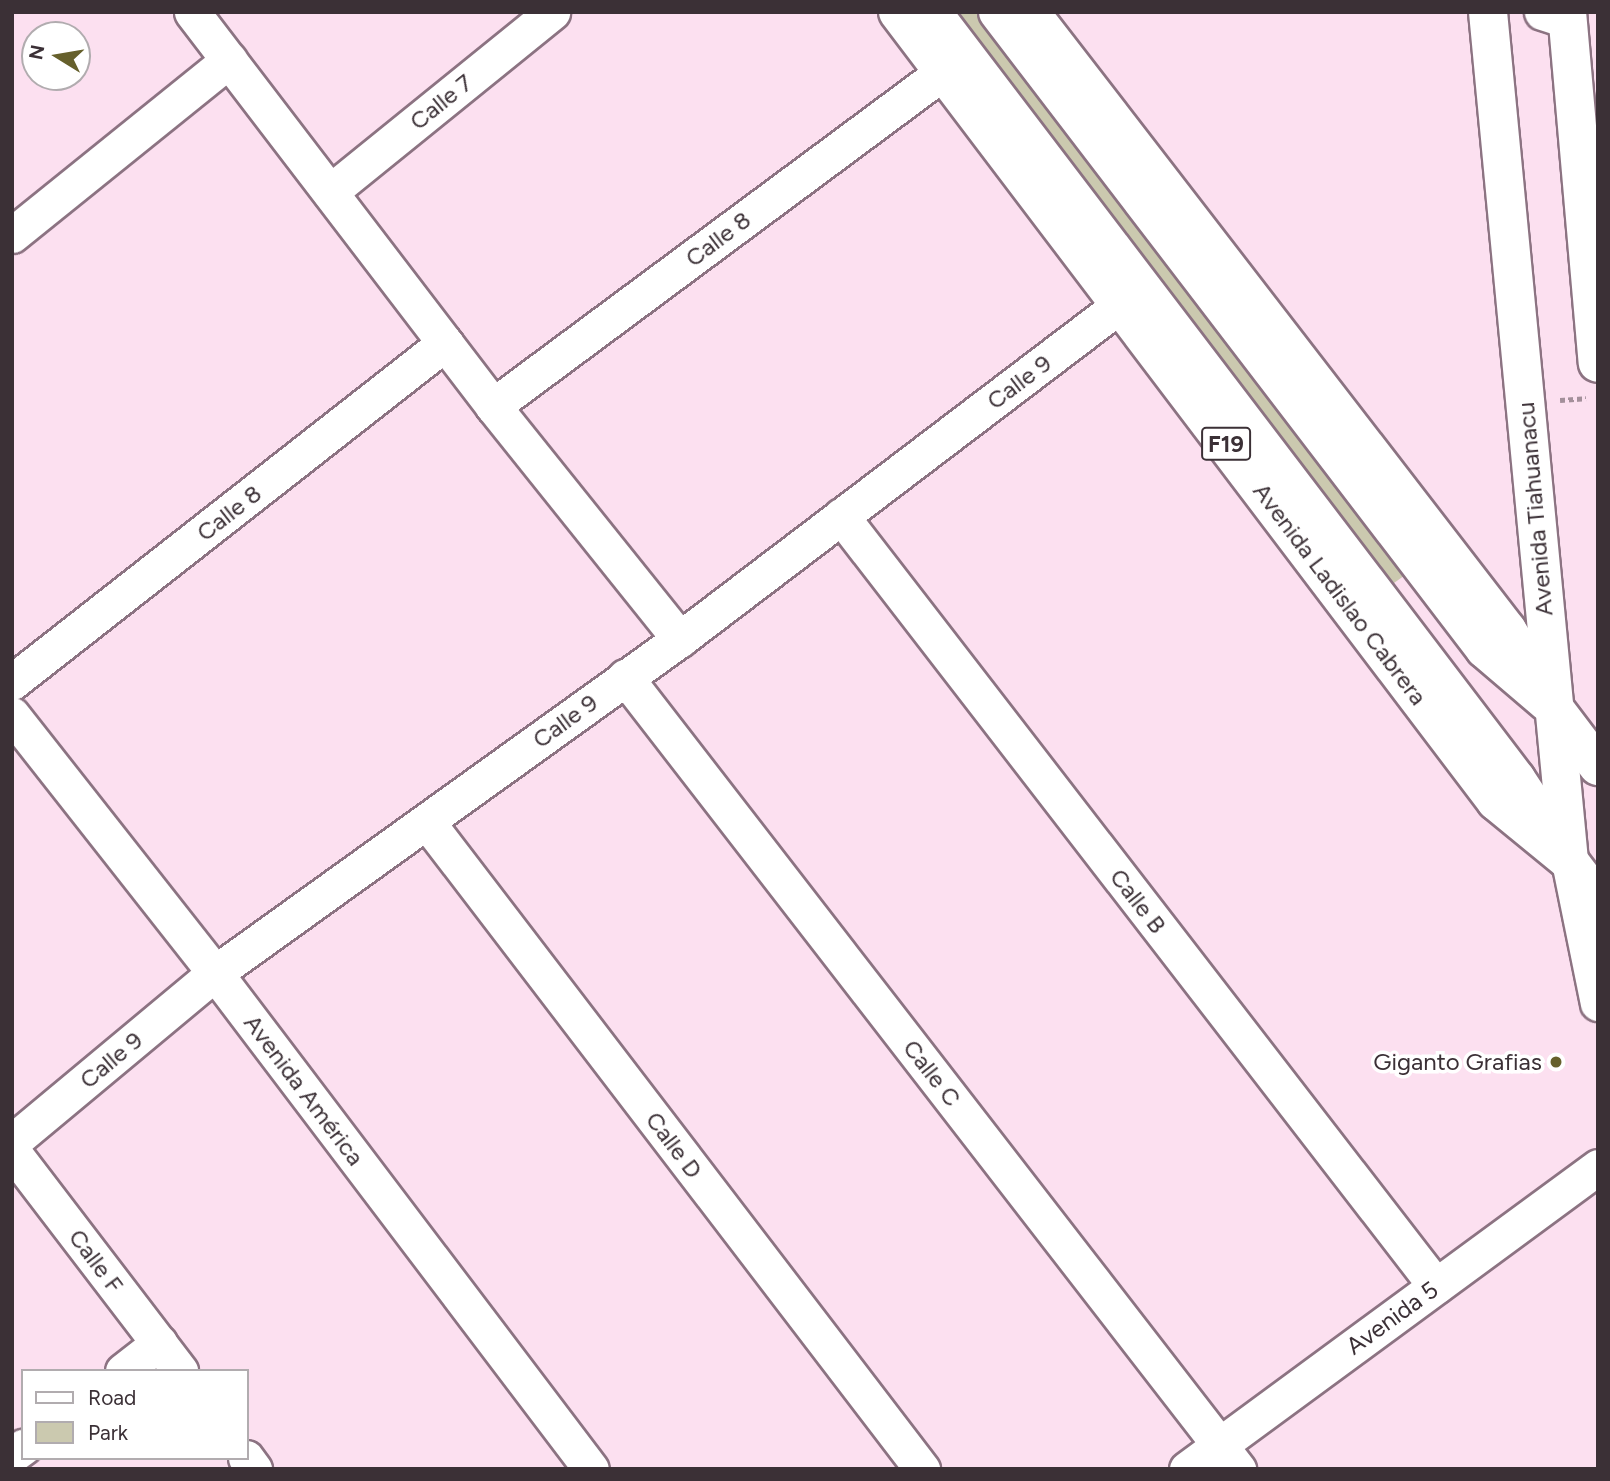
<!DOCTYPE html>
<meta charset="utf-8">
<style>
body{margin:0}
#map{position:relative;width:1610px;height:1481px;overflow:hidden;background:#fce0f0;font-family:Figtree,sans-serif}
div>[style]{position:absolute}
.green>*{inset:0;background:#cbc9af}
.path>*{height:4.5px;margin-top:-2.25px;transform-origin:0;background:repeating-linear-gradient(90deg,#a38f9a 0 5px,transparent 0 8.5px)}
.roads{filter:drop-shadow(2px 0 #8c7382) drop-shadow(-2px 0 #8c7382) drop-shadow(0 2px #8c7382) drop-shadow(0 -2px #8c7382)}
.minor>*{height:35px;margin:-17.5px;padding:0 17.5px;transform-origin:17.5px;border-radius:17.5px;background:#fff}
.secondary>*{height:38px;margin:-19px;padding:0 19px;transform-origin:19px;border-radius:19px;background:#fff}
.primary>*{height:38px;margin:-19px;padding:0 19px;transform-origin:19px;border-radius:19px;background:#fff}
.trunk>*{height:38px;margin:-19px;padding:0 19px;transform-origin:19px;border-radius:19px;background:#fff}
.dots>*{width:19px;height:19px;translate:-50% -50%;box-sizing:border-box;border:4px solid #fff;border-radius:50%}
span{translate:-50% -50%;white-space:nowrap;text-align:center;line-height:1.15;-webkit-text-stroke:7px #fff;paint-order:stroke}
.shield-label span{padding:2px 5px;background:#fff;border:2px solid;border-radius:5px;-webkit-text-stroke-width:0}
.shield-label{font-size:23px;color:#3b3036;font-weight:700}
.street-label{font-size:24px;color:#3b3036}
.poi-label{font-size:24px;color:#3b3036}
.right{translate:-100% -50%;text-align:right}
.frame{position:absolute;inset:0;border:14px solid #3b3036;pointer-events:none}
.legend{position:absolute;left:21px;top:1369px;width:228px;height:91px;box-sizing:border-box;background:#fff;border:2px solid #b1acaf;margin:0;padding:9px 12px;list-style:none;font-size:21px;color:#3b3036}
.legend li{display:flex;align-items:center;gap:14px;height:35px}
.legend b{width:35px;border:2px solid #b1acaf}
.north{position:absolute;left:21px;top:21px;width:70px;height:70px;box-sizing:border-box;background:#fff;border:2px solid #b1acaf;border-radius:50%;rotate:281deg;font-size:19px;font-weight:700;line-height:28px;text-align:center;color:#3b3036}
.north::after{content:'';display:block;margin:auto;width:24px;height:32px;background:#66602c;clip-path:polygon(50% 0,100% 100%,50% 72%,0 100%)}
</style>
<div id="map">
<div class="green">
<div style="clip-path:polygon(948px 12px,989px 12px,1415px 568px,1387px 588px)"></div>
</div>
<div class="path">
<div style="left:1560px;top:400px;width:26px;rotate:-4deg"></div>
</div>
<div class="roads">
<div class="minor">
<div style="left:192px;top:12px;width:496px;rotate:52.6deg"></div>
<div style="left:493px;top:406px;width:299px;rotate:51.3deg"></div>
<div style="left:1542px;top:12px;width:26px;rotate:18deg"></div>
<div style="left:330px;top:192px;width:286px;rotate:-39deg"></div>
<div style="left:12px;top:235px;width:279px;rotate:-38.9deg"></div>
<div style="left:493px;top:406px;width:560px;rotate:-36.58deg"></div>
<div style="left:841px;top:516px;width:973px;rotate:52.31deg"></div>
<div style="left:625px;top:677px;width:1002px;rotate:52.26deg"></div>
<div style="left:12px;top:682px;width:550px;rotate:-38.06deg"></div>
<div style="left:12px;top:715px;width:328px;rotate:51.8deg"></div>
<div style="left:215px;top:973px;width:622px;rotate:52.84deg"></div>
<div style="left:427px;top:822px;width:815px;rotate:52.58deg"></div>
<div style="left:1569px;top:861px;width:145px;rotate:78.5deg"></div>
<div style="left:12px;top:1142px;width:264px;rotate:-39.8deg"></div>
<div style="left:215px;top:973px;width:573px;rotate:-35.69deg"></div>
<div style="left:680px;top:639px;width:554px;rotate:-37.22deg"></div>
<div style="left:12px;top:1151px;width:277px;rotate:52.6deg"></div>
<div style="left:123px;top:1371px;width:46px;rotate:-37.9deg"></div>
<div style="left:12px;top:1455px;width:14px;rotate:-36deg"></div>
<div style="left:246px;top:1458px;width:14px;rotate:54deg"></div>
<div style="left:1187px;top:1469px;width:510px;rotate:-36.31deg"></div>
</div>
<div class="secondary">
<div style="left:1488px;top:12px;width:853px;rotate:84.55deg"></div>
<div style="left:1567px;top:12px;width:352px;rotate:85deg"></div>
</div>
<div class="primary">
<div style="left:932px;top:12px;width:964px;rotate:52.71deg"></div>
<div style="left:1516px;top:779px;width:87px;rotate:56.7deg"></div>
<div style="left:998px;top:12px;width:802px;rotate:52.6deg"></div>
<div style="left:1485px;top:649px;width:82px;rotate:40.5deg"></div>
</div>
<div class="trunk">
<div style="left:898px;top:12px;width:990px;rotate:52.84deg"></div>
<div style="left:1496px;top:801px;width:94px;rotate:39.4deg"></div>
<div style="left:1569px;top:861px;width:48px;rotate:52.7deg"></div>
<div style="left:1030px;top:12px;width:781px;rotate:52.34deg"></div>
<div style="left:1507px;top:630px;width:91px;rotate:58.9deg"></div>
<div style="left:1554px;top:708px;width:73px;rotate:52.8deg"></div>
</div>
</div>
<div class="dots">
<div style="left:1556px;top:1062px;background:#66602c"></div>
</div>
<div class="shield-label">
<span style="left:1226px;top:444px">F19</span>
</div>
<div class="street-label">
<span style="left:441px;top:102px;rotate:-39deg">Calle 7</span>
<span style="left:718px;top:239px;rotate:-37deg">Calle 8</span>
<span style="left:1019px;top:382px;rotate:-37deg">Calle 9</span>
<span style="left:1535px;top:509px;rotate:-95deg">Avenida Tiahuanacu</span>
<span style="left:229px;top:513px;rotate:-38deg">Calle 8</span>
<span style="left:1340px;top:594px;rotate:53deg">Avenida Ladislao Cabrera</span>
<span style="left:565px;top:721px;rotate:-36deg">Calle 9</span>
<span style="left:1138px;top:901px;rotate:52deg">Calle B</span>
<span style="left:111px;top:1060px;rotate:-40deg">Calle 9</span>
<span style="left:932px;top:1073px;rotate:52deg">Calle C</span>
<span style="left:304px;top:1090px;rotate:53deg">Avenida América</span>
<span style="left:674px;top:1145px;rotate:53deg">Calle D</span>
<span style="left:96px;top:1261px;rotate:53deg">Calle F</span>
<span style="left:1392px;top:1318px;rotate:-36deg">Avenida 5</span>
</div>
<div class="poi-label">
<span class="right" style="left:1542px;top:1062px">Giganto Grafias</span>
</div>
<div class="frame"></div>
<ul class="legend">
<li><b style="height:9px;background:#fff"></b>Road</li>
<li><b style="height:19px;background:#cbc9af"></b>Park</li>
</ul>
<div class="north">N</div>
</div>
